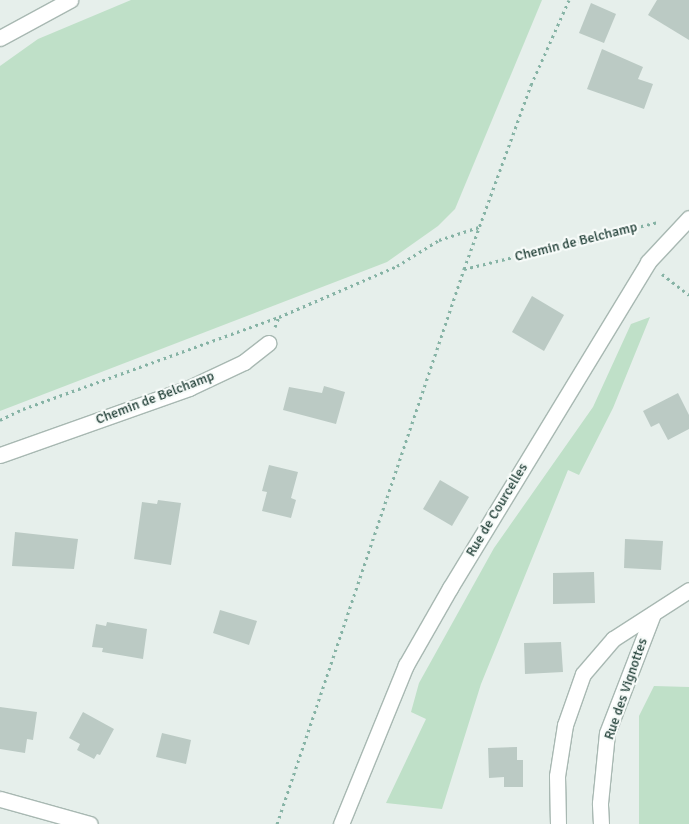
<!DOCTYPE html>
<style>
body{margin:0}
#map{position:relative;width:689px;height:824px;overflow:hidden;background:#e6efeb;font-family:Signika,sans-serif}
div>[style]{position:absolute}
.green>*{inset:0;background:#bfe0c8}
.building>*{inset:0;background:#bbcac4}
.path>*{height:3px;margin-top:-1.5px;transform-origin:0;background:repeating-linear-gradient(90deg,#86b3a5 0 2.5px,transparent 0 6.5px)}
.roads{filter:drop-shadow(1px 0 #a8b8b2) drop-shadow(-1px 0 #a8b8b2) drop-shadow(0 1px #a8b8b2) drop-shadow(0 -1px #a8b8b2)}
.street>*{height:15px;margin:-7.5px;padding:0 7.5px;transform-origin:7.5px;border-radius:7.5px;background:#fff}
.secondary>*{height:15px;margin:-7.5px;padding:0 7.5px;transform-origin:7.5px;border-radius:7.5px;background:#fff}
span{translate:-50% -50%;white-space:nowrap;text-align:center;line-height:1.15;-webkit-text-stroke:4.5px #f7fbf9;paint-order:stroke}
.street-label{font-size:14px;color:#24423a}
</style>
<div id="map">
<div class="green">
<div style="clip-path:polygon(131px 0,542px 0,455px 209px,438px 226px,387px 262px,0 411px,0 66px,38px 39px)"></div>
<div style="clip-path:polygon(650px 317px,613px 408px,579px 475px,568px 470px,481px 684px,442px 809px,386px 803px,426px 719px,411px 712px,419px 683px,494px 548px,593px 407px,631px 324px)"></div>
<div style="clip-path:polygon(654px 686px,689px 687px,689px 824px,639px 824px,639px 716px)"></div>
</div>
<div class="building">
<div style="clip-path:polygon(657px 0,689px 0,689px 40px,648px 15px)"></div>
<div style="clip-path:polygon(591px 3px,616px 14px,604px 43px,579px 33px)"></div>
<div style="clip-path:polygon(602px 49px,643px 67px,638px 79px,653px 84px,644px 109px,587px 89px)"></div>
<div style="clip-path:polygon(532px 296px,564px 315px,544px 351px,512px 332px)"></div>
<div style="clip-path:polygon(324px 386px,345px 392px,336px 424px,283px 410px,289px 387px,322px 393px)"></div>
<div style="clip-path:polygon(678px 393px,689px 415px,689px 429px,668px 440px,659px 423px,651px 427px,643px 411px)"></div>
<div style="clip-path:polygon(269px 465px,298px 472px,291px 498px,296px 500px,291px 518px,262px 511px,267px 492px,262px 491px)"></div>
<div style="clip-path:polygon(440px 480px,469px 497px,452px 526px,423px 509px)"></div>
<div style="clip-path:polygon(158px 500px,181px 503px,171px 565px,134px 559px,142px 502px,157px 504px)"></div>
<div style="clip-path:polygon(15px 532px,78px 539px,74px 569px,12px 566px)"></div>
<div style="clip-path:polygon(625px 539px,663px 541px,661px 570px,624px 568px)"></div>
<div style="clip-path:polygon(594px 572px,595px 603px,553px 604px,553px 573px)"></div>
<div style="clip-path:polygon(220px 610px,257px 621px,249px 645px,213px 633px)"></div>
<div style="clip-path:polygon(107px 622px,147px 629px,143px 659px,102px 652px,103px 648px,92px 647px,96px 624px,106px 626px)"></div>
<div style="clip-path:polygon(561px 642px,563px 672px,525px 674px,524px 643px)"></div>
<div style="clip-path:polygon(0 707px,37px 712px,33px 740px,27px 739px,25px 753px,0 749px)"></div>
<div style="clip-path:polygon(83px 712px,114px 729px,100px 755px,97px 754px,94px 759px,77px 750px,80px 744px,69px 738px)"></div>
<div style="clip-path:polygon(162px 733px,191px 740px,186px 764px,156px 757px)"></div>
<div style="clip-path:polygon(517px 747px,517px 760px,523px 760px,523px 787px,504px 787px,504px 777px,489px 778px,488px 748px)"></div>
</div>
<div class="path">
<div style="left:464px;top:269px;width:201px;rotate:-13.6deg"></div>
<div style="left:662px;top:274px;width:34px;rotate:38deg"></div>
<div style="left:275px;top:327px;width:11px;rotate:-68deg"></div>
<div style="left:279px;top:317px;width:129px;rotate:-23.4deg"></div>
<div style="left:397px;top:266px;width:49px;rotate:-31.8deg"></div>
<div style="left:439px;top:240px;width:42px;rotate:-18deg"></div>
<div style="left:0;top:420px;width:25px;rotate:-26deg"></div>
<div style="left:23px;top:409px;width:272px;rotate:-19.8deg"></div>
<div style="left:277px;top:824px;width:586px;rotate:-71.38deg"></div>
<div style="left:464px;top:269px;width:196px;rotate:-70deg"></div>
<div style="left:531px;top:85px;width:93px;rotate:-65.9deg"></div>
</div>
<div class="roads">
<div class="street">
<div style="left:0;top:455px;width:201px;rotate:-19.5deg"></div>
<div style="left:189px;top:388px;width:61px;rotate:-25.3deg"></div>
<div style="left:244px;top:362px;width:31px;rotate:-38deg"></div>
<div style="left:0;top:799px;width:93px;rotate:15.5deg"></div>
<div style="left:341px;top:824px;width:172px;rotate:-67.8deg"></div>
<div style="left:406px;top:665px;width:89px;rotate:-60.3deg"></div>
<div style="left:450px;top:588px;width:381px;rotate:-58.7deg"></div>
<div style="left:648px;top:262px;width:60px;rotate:-47deg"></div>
<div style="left:558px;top:824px;width:48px;rotate:-91.2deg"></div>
<div style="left:557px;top:776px;width:52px;rotate:-81.1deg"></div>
<div style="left:565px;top:725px;width:54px;rotate:-70.6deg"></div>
<div style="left:583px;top:674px;width:46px;rotate:-49.4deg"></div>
<div style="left:613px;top:639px;width:90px;rotate:-32.8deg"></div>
<div style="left:601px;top:824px;width:21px;rotate:-93deg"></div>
<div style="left:600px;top:803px;width:70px;rotate:-84.3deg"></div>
<div style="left:607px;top:733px;width:128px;rotate:-68.9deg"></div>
</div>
<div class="secondary">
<div style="left:0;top:38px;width:80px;rotate:-28.5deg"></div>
</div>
</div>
<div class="street-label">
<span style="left:576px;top:242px;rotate:-14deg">Chemin de Belchamp</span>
<span style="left:155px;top:398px;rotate:-21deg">Chemin de Belchamp</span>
<span style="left:497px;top:510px;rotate:-59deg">Rue de Courcelles</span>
<span style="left:626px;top:689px;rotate:-71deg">Rue des Vignottes</span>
</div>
</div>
